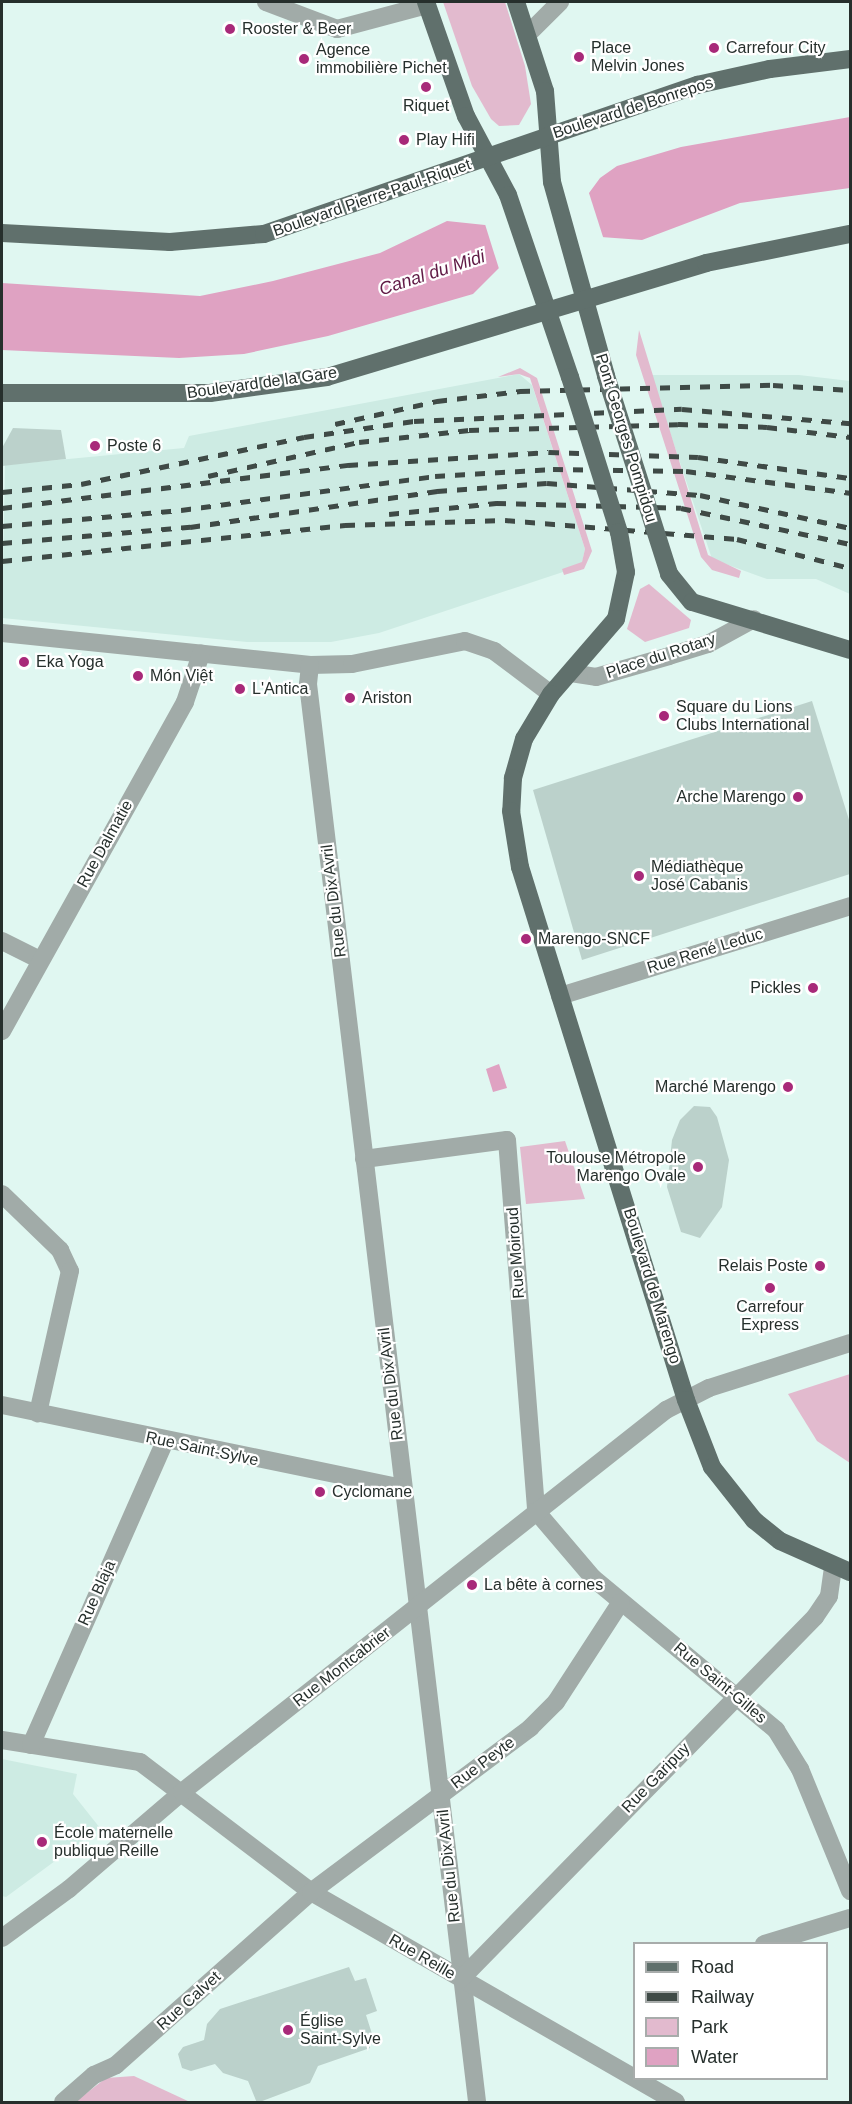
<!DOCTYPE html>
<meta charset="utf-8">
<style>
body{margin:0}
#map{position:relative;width:852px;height:2104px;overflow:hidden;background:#e0f7f1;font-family:Arial,sans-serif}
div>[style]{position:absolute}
.built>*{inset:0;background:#cdebe3}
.green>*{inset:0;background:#e2bace}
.water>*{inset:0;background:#dfa2c2}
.pier>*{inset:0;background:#e0f7f1}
.building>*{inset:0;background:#bbd1cb}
.street>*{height:18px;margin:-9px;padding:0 9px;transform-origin:9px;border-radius:9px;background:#a1aba8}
.primary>*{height:18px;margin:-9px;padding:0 9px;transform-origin:9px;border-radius:9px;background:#60706c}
.rail>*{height:4.5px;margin-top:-2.25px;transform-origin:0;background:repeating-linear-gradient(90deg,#3f4a46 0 10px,transparent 0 20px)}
.primary-bridge>*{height:18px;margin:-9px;padding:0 9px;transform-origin:9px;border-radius:9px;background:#60706c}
.dots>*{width:16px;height:16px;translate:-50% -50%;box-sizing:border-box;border:3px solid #fff;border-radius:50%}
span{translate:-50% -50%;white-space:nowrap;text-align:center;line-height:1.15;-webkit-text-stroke:4.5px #fff;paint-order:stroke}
.poi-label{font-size:16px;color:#262f2c}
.left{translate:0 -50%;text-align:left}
.right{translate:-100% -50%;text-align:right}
.street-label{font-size:16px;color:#262f2c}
.water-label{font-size:18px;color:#601a45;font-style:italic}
.frame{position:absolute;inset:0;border:3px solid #262f2c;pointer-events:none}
.legend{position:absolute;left:633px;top:1942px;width:195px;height:138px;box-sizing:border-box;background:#fff;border:2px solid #a8acab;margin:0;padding:8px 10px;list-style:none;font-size:18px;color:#262f2c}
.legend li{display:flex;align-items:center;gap:12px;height:30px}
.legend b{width:30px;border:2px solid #a8acab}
</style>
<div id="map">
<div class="built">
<div style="clip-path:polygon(519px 374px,532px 385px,585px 549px,582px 563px,563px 572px,379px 633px,331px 642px,247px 642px,2px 618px,5px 465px,184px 448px,189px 436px)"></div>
<div style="clip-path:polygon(651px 375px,799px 375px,850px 381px,850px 594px,816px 579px,767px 579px,712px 559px)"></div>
<div style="clip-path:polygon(2px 1759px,77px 1774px,73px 1794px,100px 1828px,6px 1897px,2px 1896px)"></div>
</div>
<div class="green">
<div style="clip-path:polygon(443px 2px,505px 2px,525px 66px,531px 104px,519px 125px,499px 126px,491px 119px,472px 86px)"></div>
<div style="clip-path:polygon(639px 330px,708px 555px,741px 571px,739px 578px,712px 570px,701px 557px,636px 355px)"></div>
<div style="clip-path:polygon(520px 368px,537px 378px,592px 551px,584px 569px,564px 575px,562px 569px,582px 562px,585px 549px,530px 378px,519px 374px,498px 377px)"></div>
<div style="clip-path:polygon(649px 584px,691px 620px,689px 628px,645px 642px,627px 629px,640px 589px)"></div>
<div style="clip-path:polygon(565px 1141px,585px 1199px,526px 1204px,520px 1147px)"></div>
<div style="clip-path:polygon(850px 1374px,850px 1463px,817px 1441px,788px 1394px)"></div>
<div style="clip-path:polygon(134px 2076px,190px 2102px,75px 2102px,106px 2078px)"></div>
</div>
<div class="water">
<div style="clip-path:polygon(850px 117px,850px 188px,740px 203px,642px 240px,601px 237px,499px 268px,473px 294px,328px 336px,244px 354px,179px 358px,2px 350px,2px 283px,200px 296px,273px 281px,380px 253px,447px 221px,485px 225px,589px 193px,600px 178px,617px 166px,681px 147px)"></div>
<div style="clip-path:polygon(499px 1064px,507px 1088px,493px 1092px,486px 1069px)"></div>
</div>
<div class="pier">
<div style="clip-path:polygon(588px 190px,604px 240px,500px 272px,484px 221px)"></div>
</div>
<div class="building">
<div style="clip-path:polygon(13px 428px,61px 430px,66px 459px,2px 466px,2px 448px)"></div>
<div style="clip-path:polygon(812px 701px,850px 823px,850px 874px,582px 960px,533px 790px)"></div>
<div style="clip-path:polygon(694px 1106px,710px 1107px,717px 1117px,729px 1160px,722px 1207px,700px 1238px,681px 1232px,667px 1187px,672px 1140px,680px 1120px)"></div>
<div style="clip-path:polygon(349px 1967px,355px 1981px,366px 1978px,377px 2011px,366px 2015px,373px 2037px,368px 2039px,370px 2048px,318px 2066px,310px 2083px,257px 2103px,248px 2081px,223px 2073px,215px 2064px,191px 2071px,182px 2068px,178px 2054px,183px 2047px,204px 2040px,207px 2024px,220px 2009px)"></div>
</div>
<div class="street">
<div style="left:266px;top:2px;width:76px;rotate:20.8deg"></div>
<div style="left:337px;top:29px;width:93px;rotate:-14.9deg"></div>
<div style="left:527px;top:35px;width:47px;rotate:-45deg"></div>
<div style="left:2px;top:633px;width:310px;rotate:5.9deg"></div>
<div style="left:310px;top:665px;width:42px;rotate:-1.4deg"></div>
<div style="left:352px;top:664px;width:115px;rotate:-11.5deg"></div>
<div style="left:465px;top:641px;width:31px;rotate:19deg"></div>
<div style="left:494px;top:651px;width:71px;rotate:37deg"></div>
<div style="left:310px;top:665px;width:19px;rotate:96deg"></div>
<div style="left:308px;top:684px;width:1428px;rotate:83.2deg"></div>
<div style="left:571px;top:673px;width:25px;rotate:9deg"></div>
<div style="left:596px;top:677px;width:76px;rotate:-16deg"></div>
<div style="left:669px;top:656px;width:41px;rotate:-17.1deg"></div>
<div style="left:708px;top:644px;width:52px;rotate:-28.5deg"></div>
<div style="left:2px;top:941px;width:42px;rotate:26.6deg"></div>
<div style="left:560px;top:996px;width:304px;rotate:-17.2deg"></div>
<div style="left:2px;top:1031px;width:376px;rotate:-60.9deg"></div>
<div style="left:185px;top:702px;width:51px;rotate:-71.6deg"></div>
<div style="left:364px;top:1159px;width:144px;rotate:-7.6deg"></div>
<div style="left:507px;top:1140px;width:372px;rotate:85.5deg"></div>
<div style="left:2px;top:1194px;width:81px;rotate:44deg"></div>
<div style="left:60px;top:1250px;width:23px;rotate:65deg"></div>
<div style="left:70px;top:1271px;width:146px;rotate:102.7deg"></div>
<div style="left:2px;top:1405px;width:409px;rotate:11.7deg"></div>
<div style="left:536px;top:1511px;width:88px;rotate:49.6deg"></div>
<div style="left:593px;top:1578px;width:238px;rotate:39.7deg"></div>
<div style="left:776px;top:1730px;width:46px;rotate:58.4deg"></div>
<div style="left:800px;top:1769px;width:132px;rotate:67.7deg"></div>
<div style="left:2px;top:1740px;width:140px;rotate:9.1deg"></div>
<div style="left:140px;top:1762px;width:215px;rotate:37.2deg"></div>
<div style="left:311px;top:1892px;width:421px;rotate:29.9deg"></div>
<div style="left:31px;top:1745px;width:332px;rotate:-66.2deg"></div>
<div style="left:2px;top:1938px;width:83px;rotate:-36.2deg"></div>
<div style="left:69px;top:1889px;width:149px;rotate:-40.6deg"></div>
<div style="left:182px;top:1792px;width:617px;rotate:-38.28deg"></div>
<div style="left:666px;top:1410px;width:48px;rotate:-27.1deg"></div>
<div style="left:709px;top:1388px;width:148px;rotate:-17.7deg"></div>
<div style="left:764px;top:1944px;width:90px;rotate:-16.8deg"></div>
<div style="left:461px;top:1979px;width:506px;rotate:-45.64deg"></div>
<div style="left:815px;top:1617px;width:25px;rotate:-56deg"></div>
<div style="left:829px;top:1596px;width:28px;rotate:-82deg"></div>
<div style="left:63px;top:2102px;width:41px;rotate:-41.1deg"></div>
<div style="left:94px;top:2075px;width:24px;rotate:-24deg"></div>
<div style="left:116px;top:2065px;width:261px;rotate:-41.6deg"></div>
<div style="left:311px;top:1892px;width:274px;rotate:-36.8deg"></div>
<div style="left:530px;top:1728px;width:37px;rotate:-45deg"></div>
<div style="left:556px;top:1702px;width:119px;rotate:-57deg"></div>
</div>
<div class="primary">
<div style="left:426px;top:2px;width:121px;rotate:70.7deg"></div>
<div style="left:466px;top:116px;width:89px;rotate:62deg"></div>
<div style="left:508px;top:195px;width:192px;rotate:71.2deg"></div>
<div style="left:516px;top:2px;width:94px;rotate:72deg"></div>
<div style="left:545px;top:91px;width:91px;rotate:85.6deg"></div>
<div style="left:552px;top:182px;width:201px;rotate:74.4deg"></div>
<div style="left:2px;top:233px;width:168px;rotate:3.1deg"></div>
<div style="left:170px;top:242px;width:94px;rotate:-4.9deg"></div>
<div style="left:264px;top:234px;width:458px;rotate:-19deg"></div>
<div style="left:697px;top:85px;width:75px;rotate:-12.4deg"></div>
<div style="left:770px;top:69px;width:81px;rotate:-7.1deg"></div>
<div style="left:2px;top:393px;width:208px"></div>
<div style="left:210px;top:393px;width:118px;rotate:-7.8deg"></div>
<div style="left:327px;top:377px;width:396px;rotate:-16.7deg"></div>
<div style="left:706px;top:263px;width:147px;rotate:-11.4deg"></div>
<div style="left:626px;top:572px;width:48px;rotate:102deg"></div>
<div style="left:616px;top:619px;width:99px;rotate:130.9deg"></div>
<div style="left:551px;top:694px;width:52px;rotate:121deg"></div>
<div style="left:524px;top:739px;width:41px;rotate:105.8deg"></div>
<div style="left:513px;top:778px;width:33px;rotate:93deg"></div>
<div style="left:511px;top:811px;width:57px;rotate:80.9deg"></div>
<div style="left:520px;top:867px;width:558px;rotate:72.7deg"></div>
<div style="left:686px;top:1400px;width:72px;rotate:68.8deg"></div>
<div style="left:712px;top:1467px;width:68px;rotate:51.6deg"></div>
<div style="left:754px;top:1520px;width:33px;rotate:39deg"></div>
<div style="left:780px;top:1541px;width:77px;rotate:23.9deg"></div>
<div style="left:669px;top:574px;width:36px;rotate:51deg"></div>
<div style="left:692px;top:602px;width:165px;rotate:16.9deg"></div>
</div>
<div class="rail">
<div style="left:335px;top:424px;width:105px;rotate:-12.7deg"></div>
<div style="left:437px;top:401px;width:84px;rotate:-6.9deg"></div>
<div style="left:520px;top:391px;width:253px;rotate:-1.4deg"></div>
<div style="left:773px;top:385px;width:77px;rotate:3.7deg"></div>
<div style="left:208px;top:476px;width:155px;rotate:-12.7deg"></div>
<div style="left:359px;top:442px;width:111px;rotate:-6.2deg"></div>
<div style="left:469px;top:430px;width:209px;rotate:-1.6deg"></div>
<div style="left:678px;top:424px;width:89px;rotate:1.9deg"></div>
<div style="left:767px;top:427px;width:84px;rotate:6.9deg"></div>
<div style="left:2px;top:492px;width:79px;rotate:-5.8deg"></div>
<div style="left:81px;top:484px;width:228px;rotate:-11.9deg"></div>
<div style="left:304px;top:437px;width:111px;rotate:-8.3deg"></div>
<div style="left:414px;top:421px;width:268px;rotate:-2.6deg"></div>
<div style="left:682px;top:409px;width:169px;rotate:4.8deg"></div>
<div style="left:2px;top:508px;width:349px;rotate:-7.1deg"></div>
<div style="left:348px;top:465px;width:201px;rotate:-3.7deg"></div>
<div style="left:549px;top:452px;width:149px;rotate:1.9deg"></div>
<div style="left:698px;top:457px;width:153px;rotate:7.9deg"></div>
<div style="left:389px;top:514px;width:108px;rotate:-5.9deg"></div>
<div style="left:496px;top:503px;width:185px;rotate:1.5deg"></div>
<div style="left:681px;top:508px;width:173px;rotate:12deg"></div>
<div style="left:2px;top:526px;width:180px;rotate:-5.1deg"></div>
<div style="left:181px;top:510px;width:256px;rotate:-7.6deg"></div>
<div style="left:435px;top:476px;width:118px;rotate:-3.4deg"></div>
<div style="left:553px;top:469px;width:133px;rotate:0.9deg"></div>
<div style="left:686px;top:471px;width:165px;rotate:7.6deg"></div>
<div style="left:2px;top:543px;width:189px;rotate:-4.9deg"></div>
<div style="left:190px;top:527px;width:250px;rotate:-8.3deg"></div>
<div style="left:437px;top:491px;width:110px;rotate:-4.2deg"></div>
<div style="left:547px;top:483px;width:153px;rotate:4.5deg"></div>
<div style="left:700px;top:495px;width:154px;rotate:12.4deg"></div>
<div style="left:2px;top:561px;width:345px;rotate:-6deg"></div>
<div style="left:345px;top:525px;width:160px;rotate:-1.8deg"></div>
<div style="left:505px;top:520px;width:233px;rotate:4.7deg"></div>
<div style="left:737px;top:539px;width:117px;rotate:14.4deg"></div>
</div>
<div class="primary-bridge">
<div style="left:606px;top:376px;width:208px;rotate:72.3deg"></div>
<div style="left:570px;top:377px;width:163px;rotate:72.5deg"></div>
<div style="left:619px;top:532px;width:41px;rotate:80.1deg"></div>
</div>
<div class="dots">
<div style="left:230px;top:29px;background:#a82979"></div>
<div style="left:714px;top:48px;background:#a82979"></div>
<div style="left:579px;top:57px;background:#a82979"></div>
<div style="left:304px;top:59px;background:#a82979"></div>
<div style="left:426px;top:87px;background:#a82979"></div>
<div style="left:404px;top:140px;background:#a82979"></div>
<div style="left:95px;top:446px;background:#a82979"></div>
<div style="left:24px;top:662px;background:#a82979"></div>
<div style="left:138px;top:676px;background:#a82979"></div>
<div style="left:240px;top:689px;background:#a82979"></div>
<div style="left:350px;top:698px;background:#a82979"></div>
<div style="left:664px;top:716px;background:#a82979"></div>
<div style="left:798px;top:797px;background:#a82979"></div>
<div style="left:639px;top:876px;background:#a82979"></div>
<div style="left:526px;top:939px;background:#a82979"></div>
<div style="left:813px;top:988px;background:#a82979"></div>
<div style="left:788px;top:1087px;background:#a82979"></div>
<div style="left:698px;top:1167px;background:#a82979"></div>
<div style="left:820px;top:1266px;background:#a82979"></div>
<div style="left:770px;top:1288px;background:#a82979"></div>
<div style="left:320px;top:1492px;background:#a82979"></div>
<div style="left:472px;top:1585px;background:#a82979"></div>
<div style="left:42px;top:1842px;background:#a82979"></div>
<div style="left:288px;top:2030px;background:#a82979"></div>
</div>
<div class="poi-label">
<span class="left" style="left:242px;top:29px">Rooster &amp; Beer</span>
<span class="left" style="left:591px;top:57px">Place<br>Melvin Jones</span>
<span class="left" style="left:726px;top:48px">Carrefour City</span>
<span class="left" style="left:316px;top:59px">Agence<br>immobilière Pichet</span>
<span style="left:426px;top:106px">Riquet</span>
<span class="left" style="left:416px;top:140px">Play Hifi</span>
<span class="left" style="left:107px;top:446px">Poste 6</span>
<span class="left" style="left:36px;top:662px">Eka Yoga</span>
<span class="left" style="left:150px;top:676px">Món Việt</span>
<span class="left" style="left:252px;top:689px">L'Antica</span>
<span class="left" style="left:362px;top:698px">Ariston</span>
<span class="left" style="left:676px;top:716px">Square du Lions<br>Clubs International</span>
<span class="right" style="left:786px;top:797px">Arche Marengo</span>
<span class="left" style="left:651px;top:876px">Médiathèque<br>José Cabanis</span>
<span class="left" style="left:538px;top:939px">Marengo-SNCF</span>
<span class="right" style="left:801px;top:988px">Pickles</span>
<span class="right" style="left:776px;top:1087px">Marché Marengo</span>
<span class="right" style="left:686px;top:1167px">Toulouse Métropole<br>Marengo Ovale</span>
<span class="right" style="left:808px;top:1266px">Relais Poste</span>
<span style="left:770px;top:1316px">Carrefour<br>Express</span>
<span class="left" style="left:332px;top:1492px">Cyclomane</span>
<span class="left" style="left:484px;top:1585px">La bête à cornes</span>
<span class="left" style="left:54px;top:1842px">École maternelle<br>publique Reille</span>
<span class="left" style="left:300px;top:2030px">Église<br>Saint-Sylve</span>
</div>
<div class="street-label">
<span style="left:633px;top:108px;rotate:-18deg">Boulevard de Bonrepos</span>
<span style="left:372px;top:198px;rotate:-19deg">Boulevard Pierre-Paul-Riquet</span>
<span style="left:262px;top:383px;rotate:-8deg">Boulevard de la Gare</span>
<span style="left:626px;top:438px;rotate:73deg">Pont Georges Pompidou</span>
<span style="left:661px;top:656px;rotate:-18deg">Place du Rotary</span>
<span style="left:105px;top:844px;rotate:-61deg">Rue Dalmatie</span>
<span style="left:334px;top:901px;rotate:-97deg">Rue du Dix Avril</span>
<span style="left:705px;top:951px;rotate:-17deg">Rue René Leduc</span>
<span style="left:516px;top:1253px;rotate:-94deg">Rue Moiroud</span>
<span style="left:652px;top:1286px;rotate:73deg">Boulevard de Marengo</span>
<span style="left:391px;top:1384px;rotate:-97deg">Rue du Dix Avril</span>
<span style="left:202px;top:1449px;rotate:12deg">Rue Saint-Sylve</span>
<span style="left:97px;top:1593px;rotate:-66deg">Rue Blaja</span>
<span style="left:342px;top:1667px;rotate:-38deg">Rue Montcabrier</span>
<span style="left:720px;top:1683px;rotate:40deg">Rue Saint-Gilles</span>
<span style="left:483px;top:1763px;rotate:-37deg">Rue Peyte</span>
<span style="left:656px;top:1778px;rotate:-46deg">Rue Garipuy</span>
<span style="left:449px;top:1866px;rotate:-96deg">Rue du Dix Avril</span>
<span style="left:422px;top:1957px;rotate:30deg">Rue Reille</span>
<span style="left:189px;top:2001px;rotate:-42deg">Rue Calvet</span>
</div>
<div class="water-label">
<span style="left:432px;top:273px;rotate:-18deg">Canal du Midi</span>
</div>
<div class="frame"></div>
<ul class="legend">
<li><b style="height:8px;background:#60706c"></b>Road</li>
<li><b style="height:8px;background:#3f4a46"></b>Railway</li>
<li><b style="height:16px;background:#e2bace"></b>Park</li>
<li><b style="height:16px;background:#dfa2c2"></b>Water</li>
</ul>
</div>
